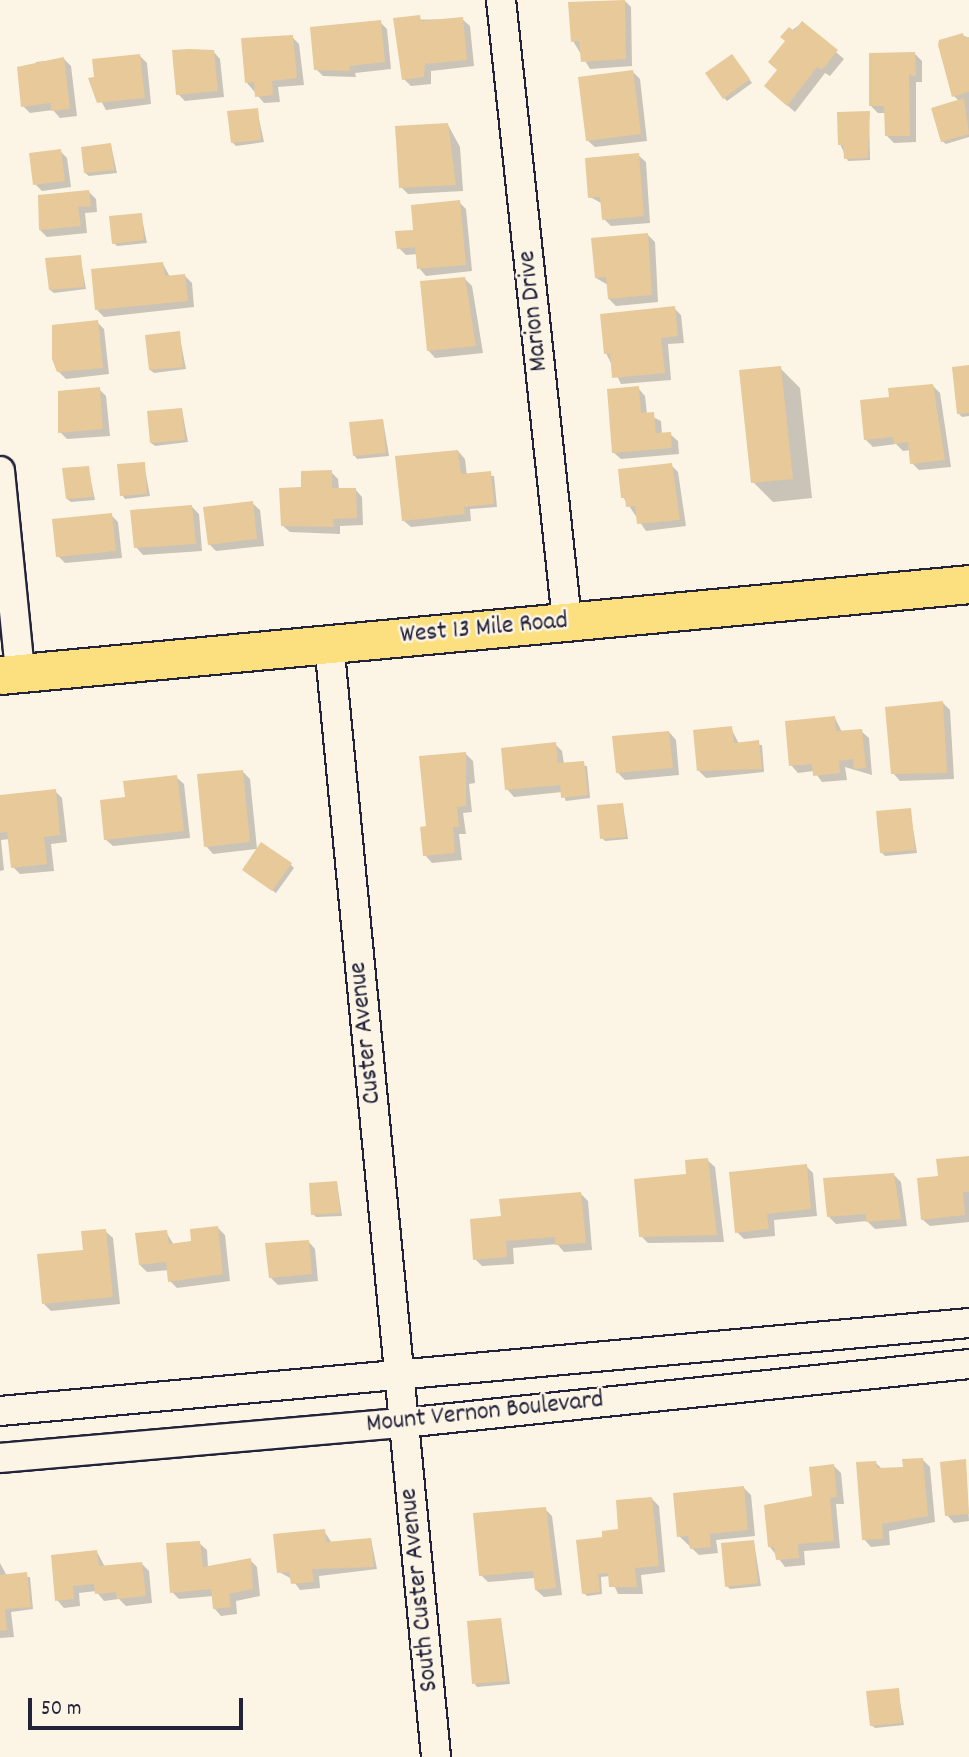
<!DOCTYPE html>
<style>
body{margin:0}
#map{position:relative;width:969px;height:1757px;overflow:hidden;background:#fcf5e5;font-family:Dekko,sans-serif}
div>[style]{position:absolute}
.shadow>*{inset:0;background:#0003}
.building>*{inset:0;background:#e7c99a}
.roads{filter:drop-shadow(2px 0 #22223b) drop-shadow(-2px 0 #22223b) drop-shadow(0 2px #22223b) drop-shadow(0 -2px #22223b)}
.minor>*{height:28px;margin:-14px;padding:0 14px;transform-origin:14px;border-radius:14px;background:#fcf5e5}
.major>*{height:37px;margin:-18.5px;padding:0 18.5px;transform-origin:18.5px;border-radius:18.5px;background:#fce080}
span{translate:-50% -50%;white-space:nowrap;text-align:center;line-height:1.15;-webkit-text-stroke:5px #fcf5e5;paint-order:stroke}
.street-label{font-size:26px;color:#22223b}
.scale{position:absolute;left:28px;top:1698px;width:215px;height:32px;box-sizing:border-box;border:4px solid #22223b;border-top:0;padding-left:9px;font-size:21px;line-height:24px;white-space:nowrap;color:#22223b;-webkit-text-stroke:5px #fcf5e5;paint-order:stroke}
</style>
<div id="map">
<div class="shadow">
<div style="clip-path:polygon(624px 0,631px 7px,632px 66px,590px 69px,573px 41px)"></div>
<div style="clip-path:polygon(462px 19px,470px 26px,474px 66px,431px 71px,431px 84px,411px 86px,404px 79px,395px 20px)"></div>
<div style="clip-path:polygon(380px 22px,387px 29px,391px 69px,355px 73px,356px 77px,323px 76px,316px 69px)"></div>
<div style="clip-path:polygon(802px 23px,844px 59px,830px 76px,825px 73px,795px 112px,773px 93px,787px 42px,783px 37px)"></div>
<div style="clip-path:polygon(962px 35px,969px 38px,969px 137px,946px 144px,942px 141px,960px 102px,954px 96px)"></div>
<div style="clip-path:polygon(292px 37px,299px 44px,304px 85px,278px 87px,280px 102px,264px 103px,247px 83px)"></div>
<div style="clip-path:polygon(213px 51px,220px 59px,224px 97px,185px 101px,178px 94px)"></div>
<div style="clip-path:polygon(915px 54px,922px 61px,922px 82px,916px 82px,916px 142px,894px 143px,886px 135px,886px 113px,878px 113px,871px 106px)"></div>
<div style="clip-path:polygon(140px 56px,147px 63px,151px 104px,106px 110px,90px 80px)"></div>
<div style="clip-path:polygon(64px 59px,71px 66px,77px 116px,60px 118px,53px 110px,30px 113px,23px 106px,36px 62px)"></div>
<div style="clip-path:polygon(735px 59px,752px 83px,727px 101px,724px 98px)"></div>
<div style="clip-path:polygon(633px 72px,640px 79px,647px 141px,595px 147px,587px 140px)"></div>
<div style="clip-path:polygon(257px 110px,264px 142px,236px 146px,232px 142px)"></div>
<div style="clip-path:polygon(869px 113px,870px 160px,848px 161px,840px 144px)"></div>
<div style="clip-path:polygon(448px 125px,460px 147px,463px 191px,408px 194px,401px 187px)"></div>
<div style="clip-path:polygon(111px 145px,117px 173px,89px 176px,85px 173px)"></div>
<div style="clip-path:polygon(60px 151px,67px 158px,71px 187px,42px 191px,35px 184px)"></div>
<div style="clip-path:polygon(638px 155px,646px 162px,650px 223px,611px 226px,604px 219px,603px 204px,590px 197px)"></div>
<div style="clip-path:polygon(89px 192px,96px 199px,97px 212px,85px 213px,87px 233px,47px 237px,40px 230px)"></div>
<div style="clip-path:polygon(459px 202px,466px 209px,472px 271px,426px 276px,419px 268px,417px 254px,406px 255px,399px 248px)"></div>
<div style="clip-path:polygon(141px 214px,147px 243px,117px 246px,114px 243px)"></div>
<div style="clip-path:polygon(648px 235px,655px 242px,658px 302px,616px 306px,609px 299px,608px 285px,596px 278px)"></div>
<div style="clip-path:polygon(80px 256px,86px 289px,54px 293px,50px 290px)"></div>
<div style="clip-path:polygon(163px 264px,170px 277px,184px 275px,192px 283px,194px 307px,104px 317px,97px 310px)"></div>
<div style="clip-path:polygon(465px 279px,472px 286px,483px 353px,435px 358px,428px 350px)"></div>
<div style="clip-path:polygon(674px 308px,681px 315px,684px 343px,668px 344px,671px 380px,621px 384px,606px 353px)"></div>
<div style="clip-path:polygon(97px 322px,104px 329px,109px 374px,66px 379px,58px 371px)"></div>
<div style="clip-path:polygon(179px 333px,186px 369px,154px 373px,150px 370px)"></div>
<div style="clip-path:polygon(969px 367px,969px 416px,962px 417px,959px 414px)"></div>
<div style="clip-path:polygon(780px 368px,800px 388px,812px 498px,773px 502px,753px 482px)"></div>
<div style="clip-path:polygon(933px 386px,940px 393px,951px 467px,919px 470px,912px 463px,910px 450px,903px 451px,896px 444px,873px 447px,866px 440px,891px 399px)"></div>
<div style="clip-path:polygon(638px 388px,645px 396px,647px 414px,661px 421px,662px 434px,670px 434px,678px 441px,679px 454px,621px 459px,613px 452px)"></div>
<div style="clip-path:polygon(99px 389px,106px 396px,110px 436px,67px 439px,60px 432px)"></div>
<div style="clip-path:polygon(182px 410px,188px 442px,155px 446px,151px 443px)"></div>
<div style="clip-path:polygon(383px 420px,389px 456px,357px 459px,354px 455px)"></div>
<div style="clip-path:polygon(458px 451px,465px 459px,467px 476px,494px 476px,497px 507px,470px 509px,471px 521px,411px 527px,403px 520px)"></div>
<div style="clip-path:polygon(144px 464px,150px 496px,125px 499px,122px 495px)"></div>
<div style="clip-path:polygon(671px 465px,678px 472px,686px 526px,646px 531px,623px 497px)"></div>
<div style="clip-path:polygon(88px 467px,95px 500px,71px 502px,67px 499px)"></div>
<div style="clip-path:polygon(331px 472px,338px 479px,339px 490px,355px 489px,362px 497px,363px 525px,340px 526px,340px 534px,290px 532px,282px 525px,303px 489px)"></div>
<div style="clip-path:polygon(252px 503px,260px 510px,264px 546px,216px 551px,209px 544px)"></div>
<div style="clip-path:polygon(192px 507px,199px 514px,202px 551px,143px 555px,136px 547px)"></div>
<div style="clip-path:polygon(111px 515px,118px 522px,122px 558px,65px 563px,58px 556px)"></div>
<div style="clip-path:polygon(943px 703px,950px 710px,954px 779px,900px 781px,893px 773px)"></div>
<div style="clip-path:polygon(835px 718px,842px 732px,861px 731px,869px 738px,872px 775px,845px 767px,847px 780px,822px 782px,814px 771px,798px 773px,791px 765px)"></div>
<div style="clip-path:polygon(731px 728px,739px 744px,762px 745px,764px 772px,706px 778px,699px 771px)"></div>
<div style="clip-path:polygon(669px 732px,676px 740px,679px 775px,625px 780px,617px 772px)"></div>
<div style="clip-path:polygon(555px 744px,562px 751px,564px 764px,587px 766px,590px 798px,566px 801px,562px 792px,514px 797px,507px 789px)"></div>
<div style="clip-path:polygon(466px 754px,473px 761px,475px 783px,469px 784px,472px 812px,463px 813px,466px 834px,459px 834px,462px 860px,432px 863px,425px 855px,428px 828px)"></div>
<div style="clip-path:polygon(243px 772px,250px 779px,257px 849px,213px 854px,206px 846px)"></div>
<div style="clip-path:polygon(176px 777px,184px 784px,190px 838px,113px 846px,105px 839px,127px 799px)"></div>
<div style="clip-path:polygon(55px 791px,62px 798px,67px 842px,51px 844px,54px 871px,20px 874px,13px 867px,10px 839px,1px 840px,4px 870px,0 871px,0 797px)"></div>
<div style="clip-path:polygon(623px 805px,628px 839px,605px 841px,602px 838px)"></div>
<div style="clip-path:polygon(910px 810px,917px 853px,885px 856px,882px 853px)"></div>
<div style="clip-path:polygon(290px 864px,294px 868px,276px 893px,247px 873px)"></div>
<div style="clip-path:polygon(969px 1158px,969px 1222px,930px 1226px,922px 1219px,940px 1178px)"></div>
<div style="clip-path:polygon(707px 1160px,715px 1167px,724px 1242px,648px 1243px,641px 1236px,688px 1176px)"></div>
<div style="clip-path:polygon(806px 1166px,813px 1173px,817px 1216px,774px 1220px,775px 1236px,744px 1239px,737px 1232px)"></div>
<div style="clip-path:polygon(894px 1175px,901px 1182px,907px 1226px,875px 1229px,867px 1221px,836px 1224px,829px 1217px)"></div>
<div style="clip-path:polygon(337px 1183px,342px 1216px,316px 1217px,313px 1214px)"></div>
<div style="clip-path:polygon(581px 1194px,588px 1201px,592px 1250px,564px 1252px,557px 1244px,513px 1248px,514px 1264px,482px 1266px,475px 1259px,503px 1218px)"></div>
<div style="clip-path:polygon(218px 1228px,225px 1235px,230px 1281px,177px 1288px,170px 1281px,169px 1270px,147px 1272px,140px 1265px,166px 1232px,174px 1245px,193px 1243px)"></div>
<div style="clip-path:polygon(105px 1231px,113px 1238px,120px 1304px,51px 1311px,44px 1304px)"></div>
<div style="clip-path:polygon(308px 1241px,315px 1249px,318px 1281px,278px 1285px,270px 1277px)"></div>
<div style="clip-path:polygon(923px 1460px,930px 1467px,935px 1522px,889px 1531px,890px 1545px,871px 1547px,864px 1539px,876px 1463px,883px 1470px,904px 1468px)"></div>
<div style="clip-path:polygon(965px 1461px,969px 1521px,954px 1523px,947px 1515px)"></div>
<div style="clip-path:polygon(834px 1466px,841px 1473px,844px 1504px,836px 1504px,840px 1548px,804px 1551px,805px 1565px,785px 1567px,770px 1547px,813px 1498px)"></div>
<div style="clip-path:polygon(744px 1488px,751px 1495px,755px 1536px,716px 1540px,718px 1553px,699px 1555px,679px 1536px)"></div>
<div style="clip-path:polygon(652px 1499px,659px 1506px,665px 1572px,641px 1575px,643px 1594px,618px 1594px,610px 1576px,601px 1577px,602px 1594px,587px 1596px,584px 1593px,602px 1539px,620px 1531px)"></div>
<div style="clip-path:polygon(545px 1509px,552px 1516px,562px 1595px,544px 1597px,536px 1590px,535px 1578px,488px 1582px,481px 1575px)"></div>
<div style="clip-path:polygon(324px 1531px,332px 1543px,371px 1539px,377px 1569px,319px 1576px,320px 1588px,300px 1590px,292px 1579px,279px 1572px)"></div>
<div style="clip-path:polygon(754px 1542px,761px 1586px,730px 1589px,727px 1586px)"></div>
<div style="clip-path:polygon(199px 1543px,207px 1550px,208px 1568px,250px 1560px,257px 1567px,260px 1596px,236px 1601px,237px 1614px,221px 1616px,214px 1608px,213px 1596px,179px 1599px,172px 1592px)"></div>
<div style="clip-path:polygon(97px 1552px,105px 1567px,141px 1563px,149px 1571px,152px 1603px,126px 1606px,119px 1599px,104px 1601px,96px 1591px,79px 1593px,80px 1606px,64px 1608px,57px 1600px)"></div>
<div style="clip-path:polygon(0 1563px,7px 1576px,30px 1577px,33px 1609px,11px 1612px,14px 1637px,0 1638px)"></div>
<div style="clip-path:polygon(501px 1620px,510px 1684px,477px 1687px,474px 1683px)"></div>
<div style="clip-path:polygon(898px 1690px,904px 1725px,875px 1728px,871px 1725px)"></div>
</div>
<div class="building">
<div style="clip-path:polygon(625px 0,626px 59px,581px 62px,579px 41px,571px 42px,568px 2px)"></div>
<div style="clip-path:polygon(420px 15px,421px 21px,463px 17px,467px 60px,425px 64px,424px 77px,402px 80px,393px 18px)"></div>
<div style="clip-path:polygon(381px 20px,385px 62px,349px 66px,350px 71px,314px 70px,310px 27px)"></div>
<div style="clip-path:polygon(802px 21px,838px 50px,822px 70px,817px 67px,787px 106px,764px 86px,777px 70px,768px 62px,785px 41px,780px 37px,789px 27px,794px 31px)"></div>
<div style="clip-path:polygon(963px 33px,964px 38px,969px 37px,969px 92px,952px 97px,938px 45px,939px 40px)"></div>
<div style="clip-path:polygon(293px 35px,297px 78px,272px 81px,273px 95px,255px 97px,254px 82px,245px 83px,241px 38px)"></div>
<div style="clip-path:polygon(189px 49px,214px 50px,218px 91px,176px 95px,172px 50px)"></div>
<div style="clip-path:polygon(915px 52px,916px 76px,909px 75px,910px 136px,885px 136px,884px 106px,869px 106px,869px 53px)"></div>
<div style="clip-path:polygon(140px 54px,145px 98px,97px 103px,88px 78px,94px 77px,92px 59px)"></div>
<div style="clip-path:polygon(732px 54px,750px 79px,723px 99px,705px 73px)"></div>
<div style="clip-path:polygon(64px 57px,70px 109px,51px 111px,51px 103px,21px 107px,17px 67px)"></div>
<div style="clip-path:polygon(633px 70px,641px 134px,586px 141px,578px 77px)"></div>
<div style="clip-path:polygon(964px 98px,969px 134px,941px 142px,931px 108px)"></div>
<div style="clip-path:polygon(258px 108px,261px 140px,231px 143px,227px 111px)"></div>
<div style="clip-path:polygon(870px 111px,868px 158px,844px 159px,843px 145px,838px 145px,837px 112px)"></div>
<div style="clip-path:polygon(448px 123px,456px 185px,399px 188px,395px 126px)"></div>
<div style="clip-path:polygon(111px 143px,114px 170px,84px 173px,81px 147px)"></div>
<div style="clip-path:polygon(61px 149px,65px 181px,33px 185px,29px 153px)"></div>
<div style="clip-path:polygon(639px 153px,644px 216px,602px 220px,600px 197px,588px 198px,585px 158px)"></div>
<div style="clip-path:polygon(89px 190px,91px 206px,78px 207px,81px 226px,39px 230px,38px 195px)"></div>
<div style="clip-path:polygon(460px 200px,466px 265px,417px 269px,415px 247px,397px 249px,395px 231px,413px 230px,411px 205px)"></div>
<div style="clip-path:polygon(142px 213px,144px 240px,112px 244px,109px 216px)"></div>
<div style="clip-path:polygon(648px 233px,652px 295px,608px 299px,606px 277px,595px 278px,591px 238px)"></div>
<div style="clip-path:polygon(81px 255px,84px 287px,49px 290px,45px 258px)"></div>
<div style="clip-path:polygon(163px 262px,165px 276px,185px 274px,188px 301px,95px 310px,91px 269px)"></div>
<div style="clip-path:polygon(465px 277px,476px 346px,427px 351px,420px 281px)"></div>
<div style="clip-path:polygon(675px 306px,678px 336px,661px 338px,665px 373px,612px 378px,610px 353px,604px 354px,600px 314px)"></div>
<div style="clip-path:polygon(98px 320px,103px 368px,57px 372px,52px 359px,52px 325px)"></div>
<div style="clip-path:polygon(180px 331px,183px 367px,149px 370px,145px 335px)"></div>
<div style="clip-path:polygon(969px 365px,969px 413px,957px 414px,952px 367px)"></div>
<div style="clip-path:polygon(781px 366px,793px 479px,751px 483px,739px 370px)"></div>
<div style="clip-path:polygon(933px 384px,945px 460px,910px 464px,908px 442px,894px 444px,893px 437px,864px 440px,860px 400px,889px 397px,888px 388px)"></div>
<div style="clip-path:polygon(639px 386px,641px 413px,654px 412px,656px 433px,671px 432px,672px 448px,612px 453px,607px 389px)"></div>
<div style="clip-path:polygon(100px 387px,103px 429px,58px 433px,58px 391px)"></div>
<div style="clip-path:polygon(182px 408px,185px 440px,150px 443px,147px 411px)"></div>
<div style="clip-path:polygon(383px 419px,386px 453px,353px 456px,349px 422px)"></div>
<div style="clip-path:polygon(458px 450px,461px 474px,491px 471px,494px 504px,464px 507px,465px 514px,402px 521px,395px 456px)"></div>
<div style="clip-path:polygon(145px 462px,147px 494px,120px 496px,117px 464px)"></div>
<div style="clip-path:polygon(672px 463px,680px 520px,637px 524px,635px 506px,626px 507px,625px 498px,621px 498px,618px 469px)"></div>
<div style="clip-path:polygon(89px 466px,93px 497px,66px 499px,62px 468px)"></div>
<div style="clip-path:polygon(332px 470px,332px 488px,356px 488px,357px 518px,333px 519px,334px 527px,281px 526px,279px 488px,301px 487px,301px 471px)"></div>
<div style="clip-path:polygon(253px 501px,257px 539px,208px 545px,203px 507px)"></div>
<div style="clip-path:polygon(192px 505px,196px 544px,134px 548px,130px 510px)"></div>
<div style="clip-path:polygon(112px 513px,116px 551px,56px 557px,52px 519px)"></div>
<div style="clip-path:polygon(943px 701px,947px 773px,891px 774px,885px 707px)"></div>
<div style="clip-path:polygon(835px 716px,836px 731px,862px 729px,866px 768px,854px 769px,853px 759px,839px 761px,840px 773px,813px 776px,812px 764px,789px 766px,785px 721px)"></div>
<div style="clip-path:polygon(732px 726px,734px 743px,759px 740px,762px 769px,697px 771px,693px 730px)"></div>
<div style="clip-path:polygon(669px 731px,673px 768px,616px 773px,612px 736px)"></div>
<div style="clip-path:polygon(556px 742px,558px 763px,584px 761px,588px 795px,561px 798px,560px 785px,505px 790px,501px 748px)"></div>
<div style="clip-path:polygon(466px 752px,466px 806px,457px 807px,459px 827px,453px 827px,455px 853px,423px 856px,420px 827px,426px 826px,419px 756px)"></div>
<div style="clip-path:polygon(243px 770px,250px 842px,204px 847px,197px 774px)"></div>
<div style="clip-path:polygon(177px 775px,184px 831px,104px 840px,100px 800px,125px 797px,123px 781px)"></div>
<div style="clip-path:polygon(56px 789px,60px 835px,44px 837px,47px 864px,11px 868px,7px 832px,0 833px,0 795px)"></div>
<div style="clip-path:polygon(623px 803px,626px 837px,600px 839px,597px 805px)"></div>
<div style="clip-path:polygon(911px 808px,915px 850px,880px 853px,876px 811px)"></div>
<div style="clip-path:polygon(261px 842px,292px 863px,272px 891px,242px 870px)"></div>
<div style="clip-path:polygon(969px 1156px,969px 1192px,963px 1192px,965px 1215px,921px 1220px,917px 1178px,938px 1176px,936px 1159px)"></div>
<div style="clip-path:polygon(708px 1158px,717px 1235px,639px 1237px,634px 1179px,686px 1174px,685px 1160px)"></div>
<div style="clip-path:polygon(807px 1164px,811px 1209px,767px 1214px,769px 1229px,735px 1233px,729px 1172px)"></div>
<div style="clip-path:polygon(894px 1173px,901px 1219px,866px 1222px,866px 1214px,827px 1217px,823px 1178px)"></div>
<div style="clip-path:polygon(337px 1181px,340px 1213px,311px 1215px,309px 1183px)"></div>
<div style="clip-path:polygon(581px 1192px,586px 1243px,555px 1245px,555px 1237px,506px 1241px,507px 1257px,473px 1260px,470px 1219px,501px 1216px,499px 1199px)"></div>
<div style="clip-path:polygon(218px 1226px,223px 1274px,168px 1282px,166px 1262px,139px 1265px,135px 1233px,167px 1230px,169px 1244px,191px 1241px,190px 1229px)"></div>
<div style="clip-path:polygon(106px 1229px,113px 1297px,42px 1304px,37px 1254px,83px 1250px,81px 1231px)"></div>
<div style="clip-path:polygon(309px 1240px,312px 1274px,269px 1278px,265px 1243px)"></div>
<div style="clip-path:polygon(923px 1458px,928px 1516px,882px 1524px,883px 1539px,862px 1540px,856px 1462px,876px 1461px,877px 1468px,903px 1467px,902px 1459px)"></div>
<div style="clip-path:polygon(966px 1459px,969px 1514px,945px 1516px,940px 1462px)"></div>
<div style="clip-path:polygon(834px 1464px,837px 1497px,830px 1498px,834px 1541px,798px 1544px,799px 1558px,776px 1560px,774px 1547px,768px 1547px,764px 1505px,812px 1496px,809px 1467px)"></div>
<div style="clip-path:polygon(744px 1486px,748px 1530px,710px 1534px,711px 1547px,690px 1549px,688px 1536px,677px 1537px,673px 1493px)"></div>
<div style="clip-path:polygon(652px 1497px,659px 1566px,635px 1568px,637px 1587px,609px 1587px,608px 1573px,598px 1574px,600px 1592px,582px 1594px,576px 1540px,602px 1537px,602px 1531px,618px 1529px,616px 1500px)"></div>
<div style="clip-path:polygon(546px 1507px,556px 1588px,535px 1590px,533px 1571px,479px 1576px,473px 1513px)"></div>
<div style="clip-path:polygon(325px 1529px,326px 1542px,371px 1538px,374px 1567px,312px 1569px,314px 1582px,291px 1584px,289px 1572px,277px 1573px,273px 1534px)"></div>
<div style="clip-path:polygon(754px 1540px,758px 1583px,725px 1587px,721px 1543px)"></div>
<div style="clip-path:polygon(200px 1541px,203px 1567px,251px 1558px,253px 1589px,229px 1594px,231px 1607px,213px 1609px,211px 1589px,170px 1593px,166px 1543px)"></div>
<div style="clip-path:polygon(97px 1550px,99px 1566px,142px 1562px,146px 1596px,117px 1599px,116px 1592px,95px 1594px,94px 1584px,73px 1586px,74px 1599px,55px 1601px,51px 1555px)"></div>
<div style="clip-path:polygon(27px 1572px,31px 1607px,5px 1609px,7px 1630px,0 1631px,0 1575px)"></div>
<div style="clip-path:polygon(501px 1618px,507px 1681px,472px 1684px,467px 1621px)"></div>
<div style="clip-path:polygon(899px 1688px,902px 1723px,870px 1726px,866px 1691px)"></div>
</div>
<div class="roads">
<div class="minor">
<div style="left:501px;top:0;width:624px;rotate:83.93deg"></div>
<div style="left:0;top:471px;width:203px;rotate:84.3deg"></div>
<div style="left:329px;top:643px;width:1119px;rotate:84.51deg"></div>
<div style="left:0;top:1411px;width:973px;rotate:-5.19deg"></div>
<div style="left:0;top:1458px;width:405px;rotate:-5deg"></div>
<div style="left:403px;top:1423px;width:569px;rotate:-5.95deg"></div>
</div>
<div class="major">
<div style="left:0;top:675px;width:973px;rotate:-5.36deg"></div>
</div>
</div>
<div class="street-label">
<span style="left:534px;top:311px;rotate:-96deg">Marion Drive</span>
<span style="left:484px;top:629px;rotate:-5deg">West 13 Mile Road</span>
<span style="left:366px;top:1033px;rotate:-96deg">Custer Avenue</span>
<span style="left:485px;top:1413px;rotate:-6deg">Mount Vernon Boulevard</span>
<span style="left:420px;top:1590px;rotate:-96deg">South Custer Avenue</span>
</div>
<div class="scale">50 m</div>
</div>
